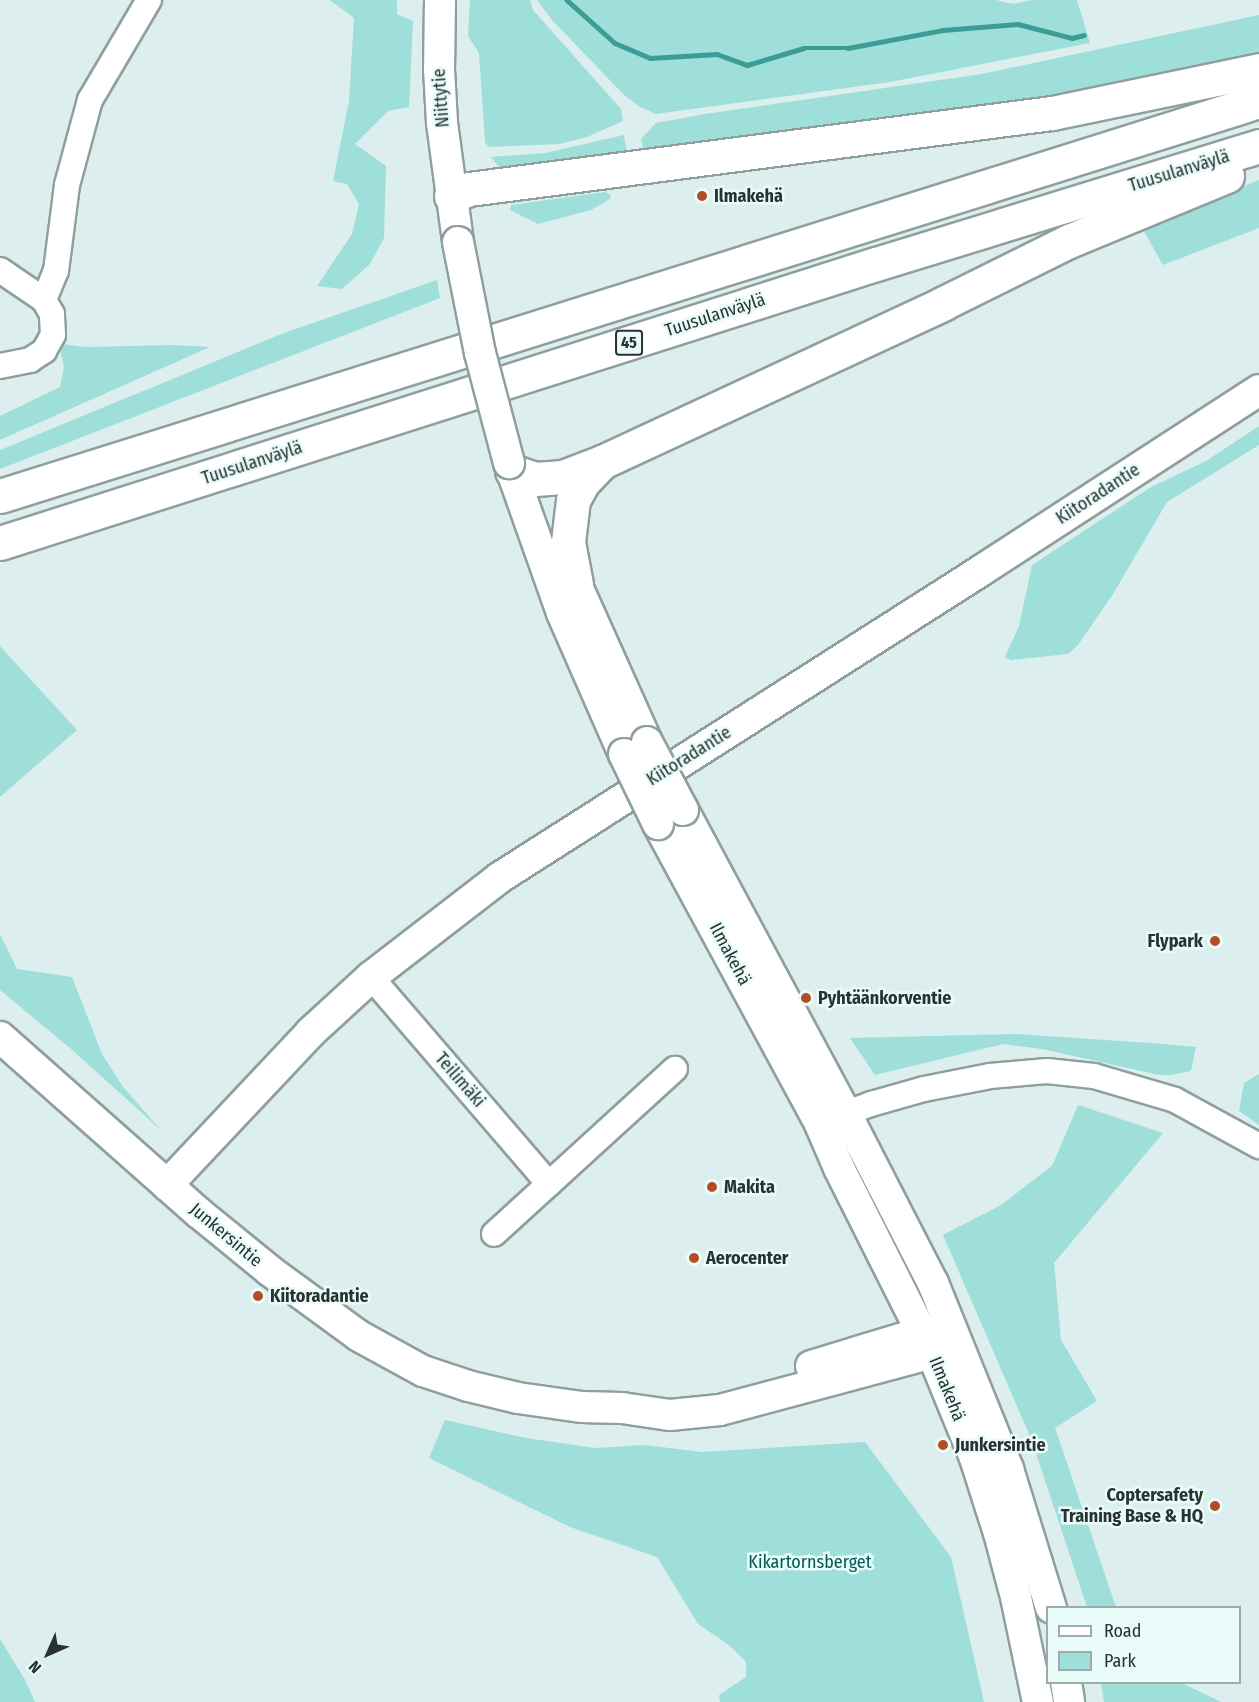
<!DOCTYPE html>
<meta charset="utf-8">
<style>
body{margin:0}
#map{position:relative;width:1259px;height:1702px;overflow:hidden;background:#dceeed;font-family:"Fira Sans Condensed",sans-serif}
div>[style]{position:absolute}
.green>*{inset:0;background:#9fdfda}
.stream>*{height:4.5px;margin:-2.25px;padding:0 2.25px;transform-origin:2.25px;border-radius:2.25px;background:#3c9d97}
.roads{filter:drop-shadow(2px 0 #8e9f9e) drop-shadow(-2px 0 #8e9f9e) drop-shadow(0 2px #8e9f9e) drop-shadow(0 -2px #8e9f9e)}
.minor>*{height:24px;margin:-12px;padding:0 12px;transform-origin:12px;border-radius:12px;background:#fff}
.major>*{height:30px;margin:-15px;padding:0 15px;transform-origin:15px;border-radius:15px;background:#fff}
.highway>*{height:33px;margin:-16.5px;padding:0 16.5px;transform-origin:16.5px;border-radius:16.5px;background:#fff}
.bridges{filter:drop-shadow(2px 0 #8e9f9e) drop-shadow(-2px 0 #8e9f9e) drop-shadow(0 2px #8e9f9e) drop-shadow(0 -2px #8e9f9e)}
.major-bridge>*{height:30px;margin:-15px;padding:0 15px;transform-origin:15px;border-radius:15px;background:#fff}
.dots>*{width:16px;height:16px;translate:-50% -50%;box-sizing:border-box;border:3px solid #e9fcfa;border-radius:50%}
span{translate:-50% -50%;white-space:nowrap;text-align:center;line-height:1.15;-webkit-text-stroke:5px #e9fcfa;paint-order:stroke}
.shield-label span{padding:2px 4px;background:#e9fcfa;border:2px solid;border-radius:4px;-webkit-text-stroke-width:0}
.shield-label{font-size:16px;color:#2a3231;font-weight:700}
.street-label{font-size:18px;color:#2a3231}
.poi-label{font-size:18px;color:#2a3231;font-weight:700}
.left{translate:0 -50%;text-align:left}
.right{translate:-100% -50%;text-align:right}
.park-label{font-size:18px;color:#025956}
.legend{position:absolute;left:1046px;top:1606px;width:195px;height:78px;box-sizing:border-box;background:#e9fcfa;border:2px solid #9dabaa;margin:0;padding:8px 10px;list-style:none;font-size:18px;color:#2a3231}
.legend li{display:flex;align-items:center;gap:12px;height:30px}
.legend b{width:30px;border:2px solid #9dabaa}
.north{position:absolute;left:18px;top:1624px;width:60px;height:60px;-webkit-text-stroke:4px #e9fcfa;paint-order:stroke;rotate:225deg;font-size:16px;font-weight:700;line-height:24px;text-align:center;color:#2a3231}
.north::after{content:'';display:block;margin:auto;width:21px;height:27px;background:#2a3231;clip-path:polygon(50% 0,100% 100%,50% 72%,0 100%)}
</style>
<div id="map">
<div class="green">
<div style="clip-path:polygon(330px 0,397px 0,397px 14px,413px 21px,409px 107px,388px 111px,355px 144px,386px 166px,384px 238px,370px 264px,342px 289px,317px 286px,352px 234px,359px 204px,347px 184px,333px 181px,349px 101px,354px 18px)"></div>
<div style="clip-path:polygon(470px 0,530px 0,533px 10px,621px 109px,623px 121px,587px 137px,560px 144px,488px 147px,485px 142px,479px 53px,468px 36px)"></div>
<div style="clip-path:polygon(537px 0,996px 0,1013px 4px,1032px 0,1077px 0,1090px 43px,890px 82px,656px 114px,640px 107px,624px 95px,552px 20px)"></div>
<div style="clip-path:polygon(1259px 15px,1259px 58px,1159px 82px,645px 158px,641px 139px,656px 123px,705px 114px,982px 74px)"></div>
<div style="clip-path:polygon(624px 135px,628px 159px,503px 172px,491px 157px,545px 153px)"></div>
<div style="clip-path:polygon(1259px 180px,1259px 228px,1163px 265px,1142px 228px)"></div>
<div style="clip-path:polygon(605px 192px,611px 195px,610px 199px,591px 210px,538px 224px,510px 210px,511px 205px)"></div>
<div style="clip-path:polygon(437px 280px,440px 298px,0 469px,0 450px,284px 333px)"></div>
<div style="clip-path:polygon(59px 344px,87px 347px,173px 345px,210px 347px,0 440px,0 416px,60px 387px,64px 367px)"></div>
<div style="clip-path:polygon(1259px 426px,1259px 445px,1167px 502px,1113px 594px,1078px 645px,1068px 654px,1011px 660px,1005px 657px,1019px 626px,1032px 565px,1151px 487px,1206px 461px)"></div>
<div style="clip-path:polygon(0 646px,77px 730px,0 797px)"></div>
<div style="clip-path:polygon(0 934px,17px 969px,72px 977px,102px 1054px,123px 1087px,162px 1131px,70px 1048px,0 990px)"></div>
<div style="clip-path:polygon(1015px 1034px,1150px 1043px,1196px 1047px,1191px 1071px,1171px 1075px,1159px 1075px,1042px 1049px,1003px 1044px,875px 1075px,850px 1038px)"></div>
<div style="clip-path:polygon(1259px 1074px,1259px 1125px,1239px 1111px,1244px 1083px)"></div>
<div style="clip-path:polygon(1078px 1105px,1163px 1133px,1054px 1263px,1061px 1340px,1097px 1401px,1055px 1428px,1116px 1607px,1087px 1607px,1032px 1441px,943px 1235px,1001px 1205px,1052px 1166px)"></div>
<div style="clip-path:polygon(445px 1420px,526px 1438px,595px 1448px,645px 1445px,702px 1452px,865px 1442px,951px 1557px,984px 1702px,720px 1702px,719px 1695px,746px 1677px,746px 1662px,729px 1645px,698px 1624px,657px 1557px,570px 1527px,429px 1458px)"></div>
<div style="clip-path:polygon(0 1639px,25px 1680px,35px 1702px,0 1702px)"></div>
<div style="clip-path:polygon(1101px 1683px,1182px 1683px,1221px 1702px,1104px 1702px)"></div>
</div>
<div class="stream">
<div style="left:567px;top:0;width:64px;rotate:41.9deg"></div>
<div style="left:615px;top:43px;width:38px;rotate:23deg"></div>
<div style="left:650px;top:58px;width:67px;rotate:-3.4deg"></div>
<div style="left:717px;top:54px;width:32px;rotate:20deg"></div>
<div style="left:747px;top:65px;width:59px;rotate:-16.6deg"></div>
<div style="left:804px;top:48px;width:44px"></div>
<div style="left:848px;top:48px;width:97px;rotate:-10.7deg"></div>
<div style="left:943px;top:30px;width:75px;rotate:-4.6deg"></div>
<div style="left:1018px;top:24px;width:56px;rotate:14.5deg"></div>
<div style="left:1072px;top:38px;width:12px;rotate:-14deg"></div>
</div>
<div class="roads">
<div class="minor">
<div style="left:0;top:270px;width:53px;rotate:34.3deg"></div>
<div style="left:0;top:366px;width:31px;rotate:-11deg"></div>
<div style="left:30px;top:360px;width:17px;rotate:-33deg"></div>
<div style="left:44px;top:351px;width:18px;rotate:-61deg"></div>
<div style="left:53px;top:335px;width:21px;rotate:-93deg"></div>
<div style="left:52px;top:314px;width:16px;rotate:-120deg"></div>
<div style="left:44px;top:300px;width:31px;rotate:-68deg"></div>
<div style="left:56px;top:271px;width:87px;rotate:-82.7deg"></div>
<div style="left:67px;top:185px;width:88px;rotate:-74.9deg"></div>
<div style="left:90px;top:100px;width:116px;rotate:-59.5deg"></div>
<div style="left:371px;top:977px;width:273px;rotate:49.3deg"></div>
<div style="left:831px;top:1119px;width:43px;rotate:-20.6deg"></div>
<div style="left:871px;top:1104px;width:55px;rotate:-15.8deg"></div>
<div style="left:924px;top:1089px;width:67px;rotate:-11.1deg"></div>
<div style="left:990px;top:1076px;width:57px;rotate:-5deg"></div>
<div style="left:1047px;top:1071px;width:47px;rotate:6.1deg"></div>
<div style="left:1094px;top:1076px;width:84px;rotate:16.5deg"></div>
<div style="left:1175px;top:1100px;width:96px;rotate:28.7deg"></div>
<div style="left:494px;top:1234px;width:245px;rotate:-42.4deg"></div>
</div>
<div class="major">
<div style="left:440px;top:0;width:69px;rotate:90.8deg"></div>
<div style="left:439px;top:69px;width:54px;rotate:86.8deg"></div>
<div style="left:442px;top:123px;width:120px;rotate:82.3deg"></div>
<div style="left:509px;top:463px;width:159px;rotate:70.5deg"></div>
<div style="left:562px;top:613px;width:154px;rotate:66.3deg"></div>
<div style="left:564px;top:562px;width:25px;rotate:61deg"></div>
<div style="left:576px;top:584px;width:173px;rotate:65.8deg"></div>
<div style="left:683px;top:810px;width:345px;rotate:61.8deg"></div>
<div style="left:846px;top:1114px;width:190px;rotate:62.8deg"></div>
<div style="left:933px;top:1283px;width:201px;rotate:68deg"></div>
<div style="left:1008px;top:1469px;width:145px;rotate:72.8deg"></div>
<div style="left:658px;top:824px;width:341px;rotate:61.6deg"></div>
<div style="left:820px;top:1124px;width:48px;rotate:66.6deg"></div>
<div style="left:839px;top:1168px;width:207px;rotate:63.3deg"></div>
<div style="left:932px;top:1353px;width:113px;rotate:67.7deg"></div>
<div style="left:975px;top:1458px;width:79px;rotate:72.3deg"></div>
<div style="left:999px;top:1533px;width:66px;rotate:75.1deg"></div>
<div style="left:1016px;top:1597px;width:107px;rotate:78.2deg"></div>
<div style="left:0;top:1037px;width:266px;rotate:41.5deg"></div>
<div style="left:199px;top:1213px;width:92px;rotate:39.2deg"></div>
<div style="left:270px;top:1271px;width:110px;rotate:36.1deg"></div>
<div style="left:359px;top:1336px;width:73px;rotate:28.7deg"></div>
<div style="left:423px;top:1371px;width:47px;rotate:18.4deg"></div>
<div style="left:468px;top:1386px;width:51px;rotate:13.5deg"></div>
<div style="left:518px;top:1398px;width:65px;rotate:8deg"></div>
<div style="left:582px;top:1407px;width:40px;rotate:1.4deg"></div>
<div style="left:622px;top:1408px;width:49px;rotate:8.3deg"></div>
<div style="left:670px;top:1415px;width:50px;rotate:-5.7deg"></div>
<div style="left:720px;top:1410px;width:220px;rotate:-15deg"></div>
<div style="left:932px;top:1353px;width:29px;rotate:-44deg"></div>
<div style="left:167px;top:1185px;width:210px;rotate:-46.7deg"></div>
<div style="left:311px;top:1032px;width:81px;rotate:-42.5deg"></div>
<div style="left:371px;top:977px;width:162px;rotate:-37.7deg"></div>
<div style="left:499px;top:878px;width:573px;rotate:-32.52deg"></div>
<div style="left:982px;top:570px;width:330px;rotate:-33deg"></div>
<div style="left:811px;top:1366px;width:117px;rotate:-16.9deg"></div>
<div style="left:923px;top:1332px;width:18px;rotate:3deg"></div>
<div style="left:1066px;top:1682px;width:20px;rotate:81deg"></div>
</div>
<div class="highway">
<div style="left:451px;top:196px;width:19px;rotate:-21deg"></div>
<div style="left:469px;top:189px;width:588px;rotate:-7.43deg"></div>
<div style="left:1052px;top:113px;width:211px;rotate:-11.7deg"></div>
<div style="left:512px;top:471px;width:24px;rotate:19deg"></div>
<div style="left:535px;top:479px;width:28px;rotate:-4deg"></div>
<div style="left:563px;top:477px;width:42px;rotate:-21deg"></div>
<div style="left:602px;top:462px;width:375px;rotate:-24.9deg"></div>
<div style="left:942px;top:304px;width:142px;rotate:-26.4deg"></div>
<div style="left:1069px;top:241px;width:171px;rotate:-22.4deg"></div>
<div style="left:0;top:496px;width:1320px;rotate:-17.42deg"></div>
<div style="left:0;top:543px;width:919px;rotate:-17.67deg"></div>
<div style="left:876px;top:264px;width:401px;rotate:-17.1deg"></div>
<div style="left:576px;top:584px;width:43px;rotate:-100.8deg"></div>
<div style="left:568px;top:542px;width:42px;rotate:-83.2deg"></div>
<div style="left:573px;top:500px;width:21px;rotate:-61deg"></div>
<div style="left:583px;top:482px;width:28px;rotate:-46deg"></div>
</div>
</div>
<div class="bridges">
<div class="major-bridge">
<div style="left:458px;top:242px;width:113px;rotate:78.8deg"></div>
<div style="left:480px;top:353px;width:114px;rotate:75.2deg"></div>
<div style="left:647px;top:742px;width:77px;rotate:62.1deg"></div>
<div style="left:624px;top:754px;width:78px;rotate:64.1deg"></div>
</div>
</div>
<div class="dots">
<div style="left:702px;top:196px;background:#b44d25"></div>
<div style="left:1215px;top:941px;background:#b44d25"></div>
<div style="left:806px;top:998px;background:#b44d25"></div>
<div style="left:712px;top:1187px;background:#b44d25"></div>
<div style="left:694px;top:1258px;background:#b44d25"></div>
<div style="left:258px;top:1296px;background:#b44d25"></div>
<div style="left:943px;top:1445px;background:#b44d25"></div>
<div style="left:1215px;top:1506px;background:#b44d25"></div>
</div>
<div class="shield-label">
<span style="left:629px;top:343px">45</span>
</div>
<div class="street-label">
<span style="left:441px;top:98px;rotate:-94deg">Niittytie</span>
<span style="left:1179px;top:171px;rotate:-17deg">Tuusulanväylä</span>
<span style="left:715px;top:315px;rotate:-18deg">Tuusulanväylä</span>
<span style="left:252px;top:463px;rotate:-18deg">Tuusulanväylä</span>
<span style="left:1098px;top:494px;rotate:-33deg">Kiitoradantie</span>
<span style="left:689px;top:756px;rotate:-32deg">Kiitoradantie</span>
<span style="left:730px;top:954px;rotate:62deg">Ilmakehä</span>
<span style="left:460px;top:1080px;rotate:49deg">Teilimäki</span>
<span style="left:226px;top:1235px;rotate:40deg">Junkersintie</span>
<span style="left:947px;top:1389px;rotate:68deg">Ilmakehä</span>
</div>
<div class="poi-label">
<span class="left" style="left:714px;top:196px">Ilmakehä</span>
<span class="right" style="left:1203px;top:941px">Flypark</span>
<span class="left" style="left:818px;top:998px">Pyhtäänkorventie</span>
<span class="left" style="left:724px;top:1187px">Makita</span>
<span class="left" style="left:706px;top:1258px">Aerocenter</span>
<span class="left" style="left:270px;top:1296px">Kiitoradantie</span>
<span class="left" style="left:955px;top:1445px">Junkersintie</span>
<span class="right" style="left:1203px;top:1506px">Coptersafety<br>Training Base &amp; HQ</span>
</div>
<div class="park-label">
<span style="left:810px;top:1562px">Kikartornsberget</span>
</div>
<ul class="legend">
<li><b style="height:8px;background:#fff"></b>Road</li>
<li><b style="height:16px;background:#9fdfda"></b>Park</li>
</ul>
<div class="north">N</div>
</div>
